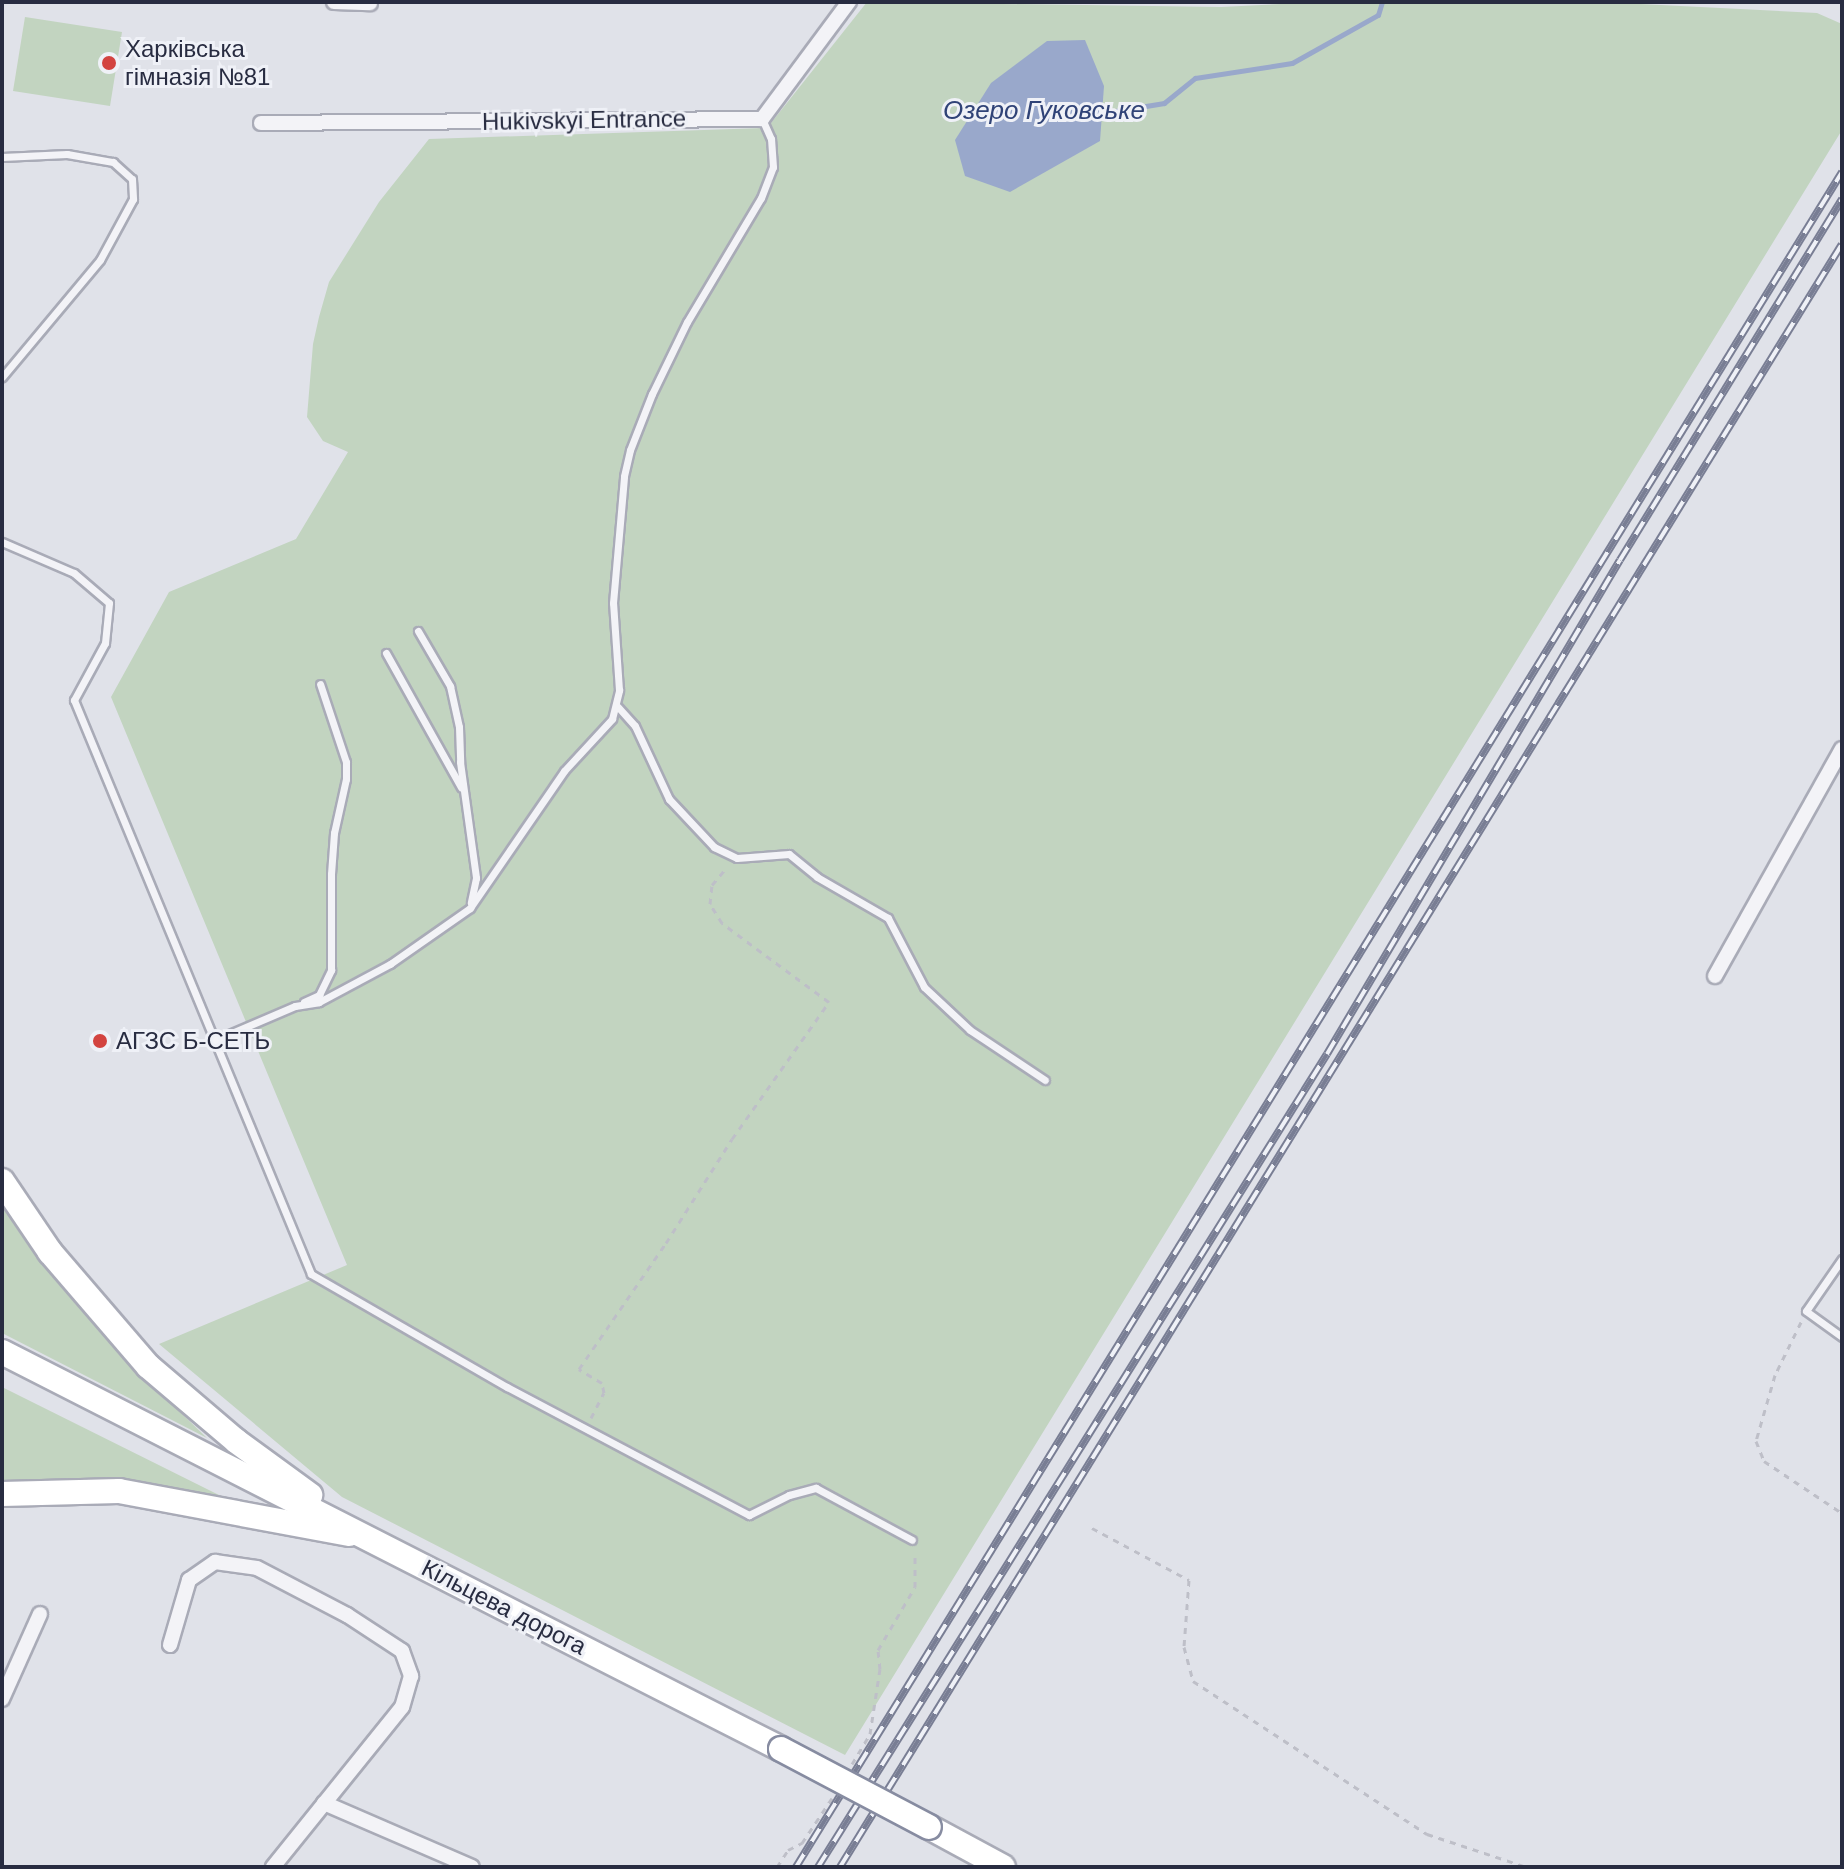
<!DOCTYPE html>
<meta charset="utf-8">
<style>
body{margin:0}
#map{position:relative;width:1844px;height:1869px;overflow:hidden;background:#e0e2e9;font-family:Arial,sans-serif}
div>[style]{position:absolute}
.green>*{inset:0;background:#c2d4c0}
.water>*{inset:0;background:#99a8cb}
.stream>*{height:5px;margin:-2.5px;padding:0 2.5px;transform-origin:2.5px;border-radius:2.5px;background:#99a8cb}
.path>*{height:3px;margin-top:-1.5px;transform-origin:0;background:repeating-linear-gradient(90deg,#bebfc8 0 6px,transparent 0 12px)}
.roads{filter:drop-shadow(2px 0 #a9abb7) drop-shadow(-2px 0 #a9abb7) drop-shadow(0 2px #a9abb7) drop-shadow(0 -2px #a9abb7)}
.service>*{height:7px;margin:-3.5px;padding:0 3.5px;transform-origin:3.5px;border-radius:3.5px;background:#f3f3f7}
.minor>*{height:14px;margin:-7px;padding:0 7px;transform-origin:7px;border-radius:7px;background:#f3f3f7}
.trunk>*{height:24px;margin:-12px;padding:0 12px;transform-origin:12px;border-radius:12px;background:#fff}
.rail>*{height:8px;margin-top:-4px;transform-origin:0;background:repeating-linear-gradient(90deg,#eff1f7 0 15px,#797e94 0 30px);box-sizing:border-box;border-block:2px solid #797e94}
.bridges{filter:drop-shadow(2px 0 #878ca1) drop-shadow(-2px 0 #878ca1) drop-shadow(0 2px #878ca1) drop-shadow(0 -2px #878ca1)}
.trunk-bridge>*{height:24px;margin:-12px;padding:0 12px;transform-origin:12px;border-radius:12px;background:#fff}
.dots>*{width:22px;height:22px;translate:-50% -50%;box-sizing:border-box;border:4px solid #eff1f7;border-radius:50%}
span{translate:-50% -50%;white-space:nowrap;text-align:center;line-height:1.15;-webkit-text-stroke:6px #eff1f7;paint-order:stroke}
.poi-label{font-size:24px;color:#282c41}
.left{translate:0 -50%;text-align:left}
.street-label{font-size:24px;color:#282c41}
.water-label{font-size:26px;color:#304377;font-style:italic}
.frame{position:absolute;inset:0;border:4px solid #282c41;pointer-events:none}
</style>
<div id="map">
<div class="green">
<div style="clip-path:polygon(867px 2px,1221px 7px,1324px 2px,1601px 2px,1817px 13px,1842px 24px,1842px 130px,845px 1755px,342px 1497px,159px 1344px,347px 1265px,111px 697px,169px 592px,296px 539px,348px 452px,323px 441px,307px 417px,313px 344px,319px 317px,329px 282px,379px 202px,429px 139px,767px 128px)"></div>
<div style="clip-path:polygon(25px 17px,122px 32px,110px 106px,13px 91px)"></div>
<div style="clip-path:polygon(2px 1177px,121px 1355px,207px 1438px,2px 1333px)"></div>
<div style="clip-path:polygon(2px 1387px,231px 1501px,2px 1486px)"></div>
</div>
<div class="water">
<div style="clip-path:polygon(1085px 40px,1104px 86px,1100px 141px,1010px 192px,965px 176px,955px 140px,991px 83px,1047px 41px)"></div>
</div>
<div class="stream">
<div style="left:1103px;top:113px;width:62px;rotate:-9.3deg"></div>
<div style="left:1164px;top:103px;width:40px;rotate:-39deg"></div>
<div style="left:1195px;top:78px;width:98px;rotate:-8.8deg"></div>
<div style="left:1292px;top:63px;width:98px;rotate:-29.2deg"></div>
<div style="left:1378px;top:15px;width:14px;rotate:-73deg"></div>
</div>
<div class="path">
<div style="left:1801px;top:1322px;width:59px;rotate:116.1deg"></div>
<div style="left:1775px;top:1375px;width:69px;rotate:106.1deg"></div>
<div style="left:1756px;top:1441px;width:22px;rotate:68deg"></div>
<div style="left:1764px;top:1461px;width:94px;rotate:33.7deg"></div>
<div style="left:591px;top:1418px;width:28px;rotate:-63deg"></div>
<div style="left:604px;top:1393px;width:10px;rotate:-101deg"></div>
<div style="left:602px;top:1383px;width:27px;rotate:-149deg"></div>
<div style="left:579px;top:1369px;width:153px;rotate:-55.4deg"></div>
<div style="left:666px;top:1243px;width:123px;rotate:-57.6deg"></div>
<div style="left:732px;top:1139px;width:168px;rotate:-54.7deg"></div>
<div style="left:829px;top:1002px;width:133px;rotate:-143.6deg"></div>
<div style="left:722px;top:923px;width:22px;rotate:-122deg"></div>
<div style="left:710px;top:904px;width:19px;rotate:-84deg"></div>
<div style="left:712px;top:885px;width:23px;rotate:-50deg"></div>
<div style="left:1092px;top:1528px;width:110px;rotate:28.2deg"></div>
<div style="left:1189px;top:1580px;width:67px;rotate:94.3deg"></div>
<div style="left:1184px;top:1647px;width:35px;rotate:75deg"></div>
<div style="left:1193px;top:1681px;width:280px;rotate:33.2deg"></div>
<div style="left:1427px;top:1834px;width:105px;rotate:18.3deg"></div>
<div style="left:852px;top:1764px;width:35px;rotate:-59deg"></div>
<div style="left:870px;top:1734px;width:66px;rotate:-81.3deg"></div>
<div style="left:880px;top:1669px;width:19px;rotate:-96deg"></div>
<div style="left:878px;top:1650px;width:73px;rotate:-59.6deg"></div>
<div style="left:915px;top:1587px;width:35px;rotate:-90deg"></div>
<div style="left:777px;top:1867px;width:20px;rotate:-57deg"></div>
<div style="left:788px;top:1850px;width:16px;rotate:-27deg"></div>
<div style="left:802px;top:1843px;width:54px;rotate:-56.3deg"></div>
</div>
<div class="roads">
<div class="service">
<div style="left:2px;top:157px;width:65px;rotate:-2.6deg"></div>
<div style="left:67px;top:154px;width:47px;rotate:9.9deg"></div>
<div style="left:113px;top:162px;width:25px;rotate:42deg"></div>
<div style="left:132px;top:179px;width:20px;rotate:87deg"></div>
<div style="left:133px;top:199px;width:69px;rotate:118.4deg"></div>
<div style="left:100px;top:260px;width:153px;rotate:129.9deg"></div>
<div style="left:2px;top:542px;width:78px;rotate:23.3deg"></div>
<div style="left:74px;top:573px;width:46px;rotate:40.6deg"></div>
<div style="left:109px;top:603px;width:40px;rotate:95.7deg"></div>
<div style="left:105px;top:643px;width:65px;rotate:118.5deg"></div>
<div style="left:74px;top:700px;width:621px;rotate:67.56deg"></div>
<div style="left:311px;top:1274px;width:226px;rotate:30deg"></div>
<div style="left:507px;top:1387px;width:274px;rotate:27.9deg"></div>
<div style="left:749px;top:1515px;width:45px;rotate:-26.6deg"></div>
<div style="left:789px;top:1495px;width:28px;rotate:-15deg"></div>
<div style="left:816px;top:1488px;width:109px;rotate:28.4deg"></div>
<div style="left:418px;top:631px;width:64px;rotate:59.8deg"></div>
<div style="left:450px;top:686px;width:42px;rotate:77.6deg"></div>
<div style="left:459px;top:727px;width:35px;rotate:88deg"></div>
<div style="left:460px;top:762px;width:117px;rotate:82.1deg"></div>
<div style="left:476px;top:878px;width:25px;rotate:102deg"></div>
<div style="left:386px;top:653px;width:154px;rotate:60.8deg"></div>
<div style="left:618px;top:707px;width:25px;rotate:48deg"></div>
<div style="left:635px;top:726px;width:81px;rotate:65deg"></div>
<div style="left:669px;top:799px;width:66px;rotate:46.8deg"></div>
<div style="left:714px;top:847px;width:25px;rotate:26deg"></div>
<div style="left:737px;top:858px;width:52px;rotate:-4.4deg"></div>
<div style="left:789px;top:854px;width:36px;rotate:39deg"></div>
<div style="left:817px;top:877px;width:82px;rotate:30deg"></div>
<div style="left:888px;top:918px;width:78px;rotate:62.4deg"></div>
<div style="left:924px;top:987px;width:63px;rotate:43.1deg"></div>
<div style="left:970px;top:1030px;width:90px;rotate:33.7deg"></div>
<div style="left:304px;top:1002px;width:17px;rotate:-25deg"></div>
<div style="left:319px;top:995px;width:28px;rotate:-64deg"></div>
<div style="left:331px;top:970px;width:96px;rotate:-90deg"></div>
<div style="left:331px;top:874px;width:41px;rotate:-85.8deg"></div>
<div style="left:334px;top:833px;width:55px;rotate:-77.5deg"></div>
<div style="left:346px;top:779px;width:17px;rotate:-90deg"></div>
<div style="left:346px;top:762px;width:82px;rotate:-108.4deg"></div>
<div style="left:213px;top:1041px;width:89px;rotate:-23.1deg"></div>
<div style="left:295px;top:1006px;width:24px;rotate:-9deg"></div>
<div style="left:319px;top:1002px;width:81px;rotate:-28.2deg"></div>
<div style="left:390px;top:964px;width:98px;rotate:-35deg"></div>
<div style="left:470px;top:908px;width:166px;rotate:-55.5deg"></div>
<div style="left:564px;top:771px;width:71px;rotate:-47.3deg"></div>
<div style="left:612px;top:719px;width:30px;rotate:-76deg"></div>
<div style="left:619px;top:690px;width:87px;rotate:-93.9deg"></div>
<div style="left:613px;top:603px;width:127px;rotate:-85deg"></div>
<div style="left:624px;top:476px;width:27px;rotate:-77deg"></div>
<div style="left:630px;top:450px;width:60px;rotate:-68.6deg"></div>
<div style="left:652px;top:394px;width:80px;rotate:-64.1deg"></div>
<div style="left:687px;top:322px;width:144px;rotate:-59.2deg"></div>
<div style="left:761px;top:198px;width:33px;rotate:-69deg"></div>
<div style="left:773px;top:167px;width:28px;rotate:-94deg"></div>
<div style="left:771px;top:139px;width:22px;rotate:-114deg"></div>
<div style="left:1842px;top:1259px;width:63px;rotate:124.7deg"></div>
<div style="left:1806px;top:1311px;width:44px;rotate:35.8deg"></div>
</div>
<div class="minor">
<div style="left:334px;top:2px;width:36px;rotate:2deg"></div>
<div style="left:261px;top:123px;width:501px;rotate:-0.46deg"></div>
<div style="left:762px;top:119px;width:146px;rotate:-53.4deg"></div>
<div style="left:1715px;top:976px;width:260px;rotate:-60.8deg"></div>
<div style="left:170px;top:1645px;width:68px;rotate:-73.7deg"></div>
<div style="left:189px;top:1580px;width:32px;rotate:-35deg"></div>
<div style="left:215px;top:1562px;width:42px;rotate:8.1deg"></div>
<div style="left:257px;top:1568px;width:102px;rotate:27.6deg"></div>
<div style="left:347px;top:1615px;width:66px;rotate:33.2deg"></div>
<div style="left:402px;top:1651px;width:27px;rotate:70deg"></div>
<div style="left:411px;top:1676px;width:32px;rotate:106deg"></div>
<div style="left:402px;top:1707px;width:206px;rotate:128.9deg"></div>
<div style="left:2px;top:1699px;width:93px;rotate:-65.9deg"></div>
<div style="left:324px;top:1803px;width:161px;rotate:23.4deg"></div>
</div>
<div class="trunk">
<div style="left:2px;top:1181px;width:86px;rotate:55.9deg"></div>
<div style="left:50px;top:1252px;width:150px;rotate:49.3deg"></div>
<div style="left:148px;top:1366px;width:116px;rotate:40.4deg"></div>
<div style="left:236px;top:1441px;width:92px;rotate:36.1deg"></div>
<div style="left:2px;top:1352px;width:874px;rotate:27deg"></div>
<div style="left:2px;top:1494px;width:117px;rotate:-1.5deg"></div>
<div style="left:119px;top:1491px;width:234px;rotate:10.6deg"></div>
<div style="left:929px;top:1827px;width:84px;rotate:28.4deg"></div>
</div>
</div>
<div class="rail">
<div style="left:796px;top:1867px;width:1992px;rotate:-58.32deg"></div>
<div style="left:818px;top:1867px;width:959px;rotate:-57.95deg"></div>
<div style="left:1327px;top:1054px;width:574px;rotate:-59.33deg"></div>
<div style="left:1620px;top:560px;width:424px;rotate:-58.4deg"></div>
<div style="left:840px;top:1867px;width:1907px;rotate:-58.31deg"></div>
</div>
<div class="bridges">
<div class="trunk-bridge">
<div style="left:781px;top:1749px;width:167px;rotate:27.8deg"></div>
</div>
</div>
<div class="dots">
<div style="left:109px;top:63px;background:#d34440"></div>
<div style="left:100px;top:1041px;background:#d34440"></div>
</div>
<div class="poi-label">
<span class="left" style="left:125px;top:63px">Харківська<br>гімназія №81</span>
<span class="left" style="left:116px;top:1041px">АГЗС Б-СЕТЬ</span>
</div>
<div class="street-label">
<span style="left:584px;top:120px;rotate:-1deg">Hukivskyi Entrance</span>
<span style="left:504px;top:1607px;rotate:27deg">Кільцева дорога</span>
</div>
<div class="water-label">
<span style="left:1044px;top:111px">Озеро Гуковське</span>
</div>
<div class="frame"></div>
</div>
